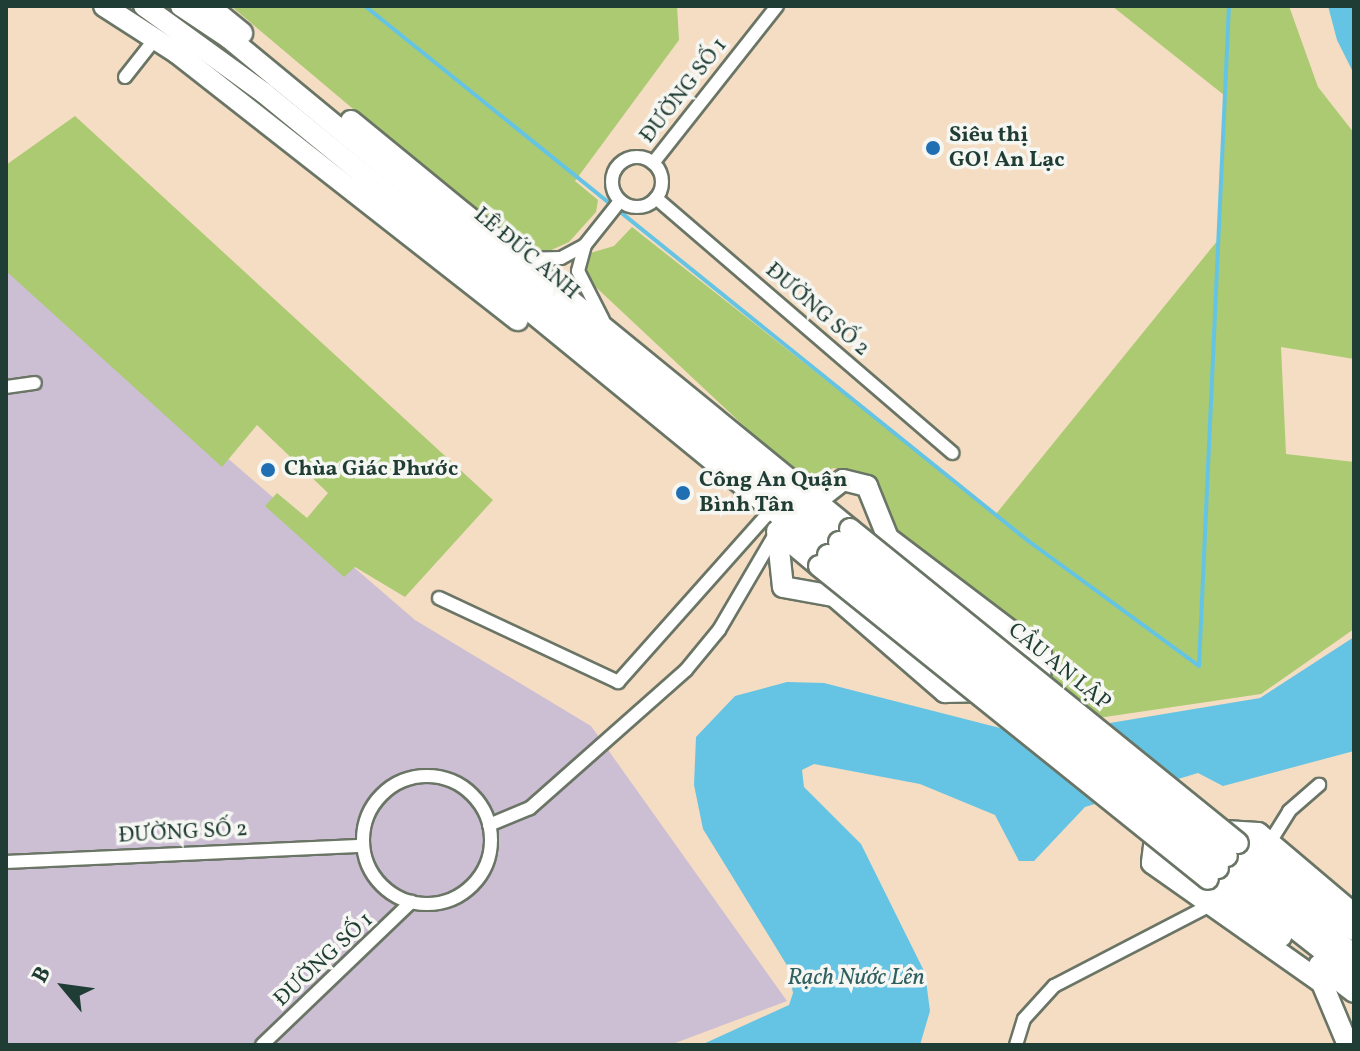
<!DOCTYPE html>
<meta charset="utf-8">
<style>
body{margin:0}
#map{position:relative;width:1360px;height:1051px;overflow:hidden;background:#f4ddc3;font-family:Vollkorn,serif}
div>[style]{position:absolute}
.industrial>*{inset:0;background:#ccbfd4}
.green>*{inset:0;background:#abca72}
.water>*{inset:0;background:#65c4e3}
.stream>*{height:4px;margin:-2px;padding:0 2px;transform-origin:2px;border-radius:2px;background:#65c4e3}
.roads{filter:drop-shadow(2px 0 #6a7566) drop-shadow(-2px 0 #6a7566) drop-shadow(0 2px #6a7566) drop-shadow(0 -2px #6a7566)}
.minor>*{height:12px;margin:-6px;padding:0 6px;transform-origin:6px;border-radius:6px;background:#fff}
.minor>.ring{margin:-6px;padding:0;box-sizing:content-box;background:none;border:12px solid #fff;border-radius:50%}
.trunk>*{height:20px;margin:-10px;padding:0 10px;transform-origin:10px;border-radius:10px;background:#fff}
.bridges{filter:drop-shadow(2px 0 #6a7566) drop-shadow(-2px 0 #6a7566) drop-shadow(0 2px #6a7566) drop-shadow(0 -2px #6a7566)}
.trunk-bridge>*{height:20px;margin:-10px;padding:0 10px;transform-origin:10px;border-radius:10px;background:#fff}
.dots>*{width:22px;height:22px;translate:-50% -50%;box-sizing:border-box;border:4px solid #f6f6f2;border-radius:50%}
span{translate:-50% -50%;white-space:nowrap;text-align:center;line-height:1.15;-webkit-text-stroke:7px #f6f6f2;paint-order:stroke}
.street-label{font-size:22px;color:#1f3d34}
.poi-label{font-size:22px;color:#1f3d34;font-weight:700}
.left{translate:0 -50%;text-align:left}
.water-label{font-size:24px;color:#305f60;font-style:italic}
.frame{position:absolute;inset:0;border:8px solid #1f3d34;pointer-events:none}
.north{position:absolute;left:24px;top:947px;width:80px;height:80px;-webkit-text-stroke:6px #f6f6f2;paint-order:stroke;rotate:299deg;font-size:22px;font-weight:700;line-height:32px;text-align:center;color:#1f3d34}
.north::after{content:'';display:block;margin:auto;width:28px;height:36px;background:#1f3d34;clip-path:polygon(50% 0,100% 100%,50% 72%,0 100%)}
</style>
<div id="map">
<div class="industrial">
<div style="clip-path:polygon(6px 267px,415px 620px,591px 726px,787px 1001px,670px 1045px,6px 1045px)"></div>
</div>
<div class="green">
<div style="clip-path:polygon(231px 6px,677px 6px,679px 40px,575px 181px,598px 200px,596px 212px,569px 242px,547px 252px,504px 236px)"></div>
<div style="clip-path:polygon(1112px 6px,1289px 6px,1318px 87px,1354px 133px,1354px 359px,1281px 347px,1286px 454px,1354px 462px,1354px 629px,1261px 694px,1098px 718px,1048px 678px,1051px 660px,1040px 644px,884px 525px,880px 493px,868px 475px,833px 468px,814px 478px,794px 473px,584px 276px,587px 254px,614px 246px,632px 227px,996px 514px,1218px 240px,1224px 95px)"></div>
<div style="clip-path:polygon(75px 116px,493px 500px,405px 597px,355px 567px,344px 577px,265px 506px,277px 493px,307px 518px,328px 493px,257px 425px,222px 467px,6px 271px,6px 165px)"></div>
</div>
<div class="water">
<div style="clip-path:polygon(1328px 6px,1354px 6px,1354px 74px,1337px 40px)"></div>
<div style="clip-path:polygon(1354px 637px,1354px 751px,1223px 786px,1198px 773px,1085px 807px,1034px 861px,1019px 861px,995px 815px,920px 784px,814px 764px,802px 770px,804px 787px,861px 844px,925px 973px,930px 1011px,920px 1045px,701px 1045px,789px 1005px,793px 993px,788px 967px,703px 829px,694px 785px,696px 737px,735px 696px,787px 682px,824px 683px,1000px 728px,1104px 724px,1260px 698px)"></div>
</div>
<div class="stream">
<div style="left:365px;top:6px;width:851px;rotate:38.89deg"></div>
<div style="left:1027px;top:540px;width:213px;rotate:36.2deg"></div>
<div style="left:1199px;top:666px;width:661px;rotate:-87.4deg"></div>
</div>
<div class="roads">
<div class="minor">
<div style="left:125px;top:77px;width:48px;rotate:-51.7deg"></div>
<div class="ring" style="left:612px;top:157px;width:38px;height:38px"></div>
<div style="left:653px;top:163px;width:200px;rotate:-51.7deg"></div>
<div style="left:656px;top:198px;width:391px;rotate:40.7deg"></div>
<div style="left:520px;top:259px;width:41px;rotate:-1.4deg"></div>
<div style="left:561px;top:258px;width:27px;rotate:-28deg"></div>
<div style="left:603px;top:320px;width:55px;rotate:-117deg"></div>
<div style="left:578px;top:271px;width:27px;rotate:-75deg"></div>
<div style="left:585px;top:245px;width:56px;rotate:-51.5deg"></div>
<div style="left:6px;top:387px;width:29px;rotate:-8deg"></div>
<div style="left:439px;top:598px;width:198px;rotate:25.1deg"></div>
<div style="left:618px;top:682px;width:232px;rotate:-48.3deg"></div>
<div class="ring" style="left:363px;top:776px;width:116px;height:116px"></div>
<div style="left:489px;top:825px;width:44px;rotate:-22.5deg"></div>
<div style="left:530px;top:808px;width:208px;rotate:-41.5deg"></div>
<div style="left:686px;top:670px;width:52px;rotate:-50.5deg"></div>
<div style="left:719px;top:630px;width:111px;rotate:-59.7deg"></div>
<div style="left:1270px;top:842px;width:36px;rotate:-58deg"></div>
<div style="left:1289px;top:811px;width:40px;rotate:-41deg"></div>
<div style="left:6px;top:862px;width:357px;rotate:-2.6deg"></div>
<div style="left:262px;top:1045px;width:207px;rotate:-43.8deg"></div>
<div style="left:1016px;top:1045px;width:27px;rotate:-73deg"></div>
<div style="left:1024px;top:1019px;width:45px;rotate:-47.7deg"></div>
<div style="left:1054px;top:986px;width:178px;rotate:-27.4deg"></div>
</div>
<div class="trunk">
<div style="left:104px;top:6px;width:87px;rotate:32.8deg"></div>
<div style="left:177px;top:53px;width:433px;rotate:38.1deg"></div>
<div style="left:144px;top:6px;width:148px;rotate:35.9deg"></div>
<div style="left:264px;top:93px;width:729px;rotate:39.32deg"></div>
<div style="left:181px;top:6px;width:58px;rotate:33.7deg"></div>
<div style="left:229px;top:38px;width:791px;rotate:39.56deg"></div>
<div style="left:209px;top:6px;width:43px;rotate:39.3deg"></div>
<div style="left:351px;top:121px;width:645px;rotate:39.27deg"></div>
<div style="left:816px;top:501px;width:34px;rotate:-38deg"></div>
<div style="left:843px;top:480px;width:25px;rotate:14deg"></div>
<div style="left:867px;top:486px;width:56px;rotate:68deg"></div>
<div style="left:888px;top:538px;width:192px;rotate:37.2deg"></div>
<div style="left:1041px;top:654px;width:23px;rotate:92deg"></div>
<div style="left:1040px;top:677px;width:21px;rotate:155deg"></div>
<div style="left:777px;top:531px;width:56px;rotate:83.9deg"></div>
<div style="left:783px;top:587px;width:52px;rotate:10deg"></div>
<div style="left:834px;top:596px;width:147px;rotate:40.9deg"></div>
<div style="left:945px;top:692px;width:44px;rotate:-1.3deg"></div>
<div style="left:781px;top:534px;width:50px;rotate:40.1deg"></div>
<div style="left:1209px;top:830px;width:49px;rotate:3.5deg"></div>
<div style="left:1258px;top:833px;width:126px;rotate:40.2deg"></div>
<div style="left:1174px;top:837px;width:22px;rotate:156deg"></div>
<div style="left:1154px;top:846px;width:17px;rotate:97deg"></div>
<div style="left:1152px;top:863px;width:208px;rotate:35.2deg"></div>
<div style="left:1322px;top:983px;width:67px;rotate:67.2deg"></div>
<div style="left:1238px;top:843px;width:145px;rotate:36.9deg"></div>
<div style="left:1227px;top:856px;width:161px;rotate:37.9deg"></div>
<div style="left:1218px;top:868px;width:173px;rotate:38.2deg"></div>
<div style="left:1208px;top:879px;width:93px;rotate:38deg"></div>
<div style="left:1319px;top:965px;width:44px;rotate:37.6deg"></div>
</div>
</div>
<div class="bridges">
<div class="trunk-bridge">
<div style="left:850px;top:529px;width:499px;rotate:39deg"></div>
<div style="left:839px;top:542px;width:499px;rotate:39deg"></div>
<div style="left:828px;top:555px;width:500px;rotate:38.75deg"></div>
<div style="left:819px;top:566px;width:499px;rotate:38.8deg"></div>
</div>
</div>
<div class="dots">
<div style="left:933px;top:148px;background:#1f6fb2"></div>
<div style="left:268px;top:470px;background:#1f6fb2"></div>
<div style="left:683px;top:493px;background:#1f6fb2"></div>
</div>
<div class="street-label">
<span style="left:684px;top:91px;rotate:-52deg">ĐƯỜNG SỐ 1</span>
<span style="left:526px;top:254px;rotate:40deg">LÊ ĐỨC ANH</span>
<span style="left:817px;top:310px;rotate:41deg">ĐƯỜNG SỐ 2</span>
<span style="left:1059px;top:667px;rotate:39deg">CẦU AN LẬP</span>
<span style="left:183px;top:833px;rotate:-3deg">ĐƯỜNG SỐ 2</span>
<span style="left:324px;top:960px;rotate:-43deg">ĐƯỜNG SỐ 1</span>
</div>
<div class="poi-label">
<span class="left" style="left:949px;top:148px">Siêu thị<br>GO! An Lạc</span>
<span class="left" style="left:284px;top:470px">Chùa Giác Phước</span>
<span class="left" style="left:699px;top:493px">Công An Quận<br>Bình Tân</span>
</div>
<div class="water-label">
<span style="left:856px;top:979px">Rạch Nước Lên</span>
</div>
<div class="frame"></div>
<div class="north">B</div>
</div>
